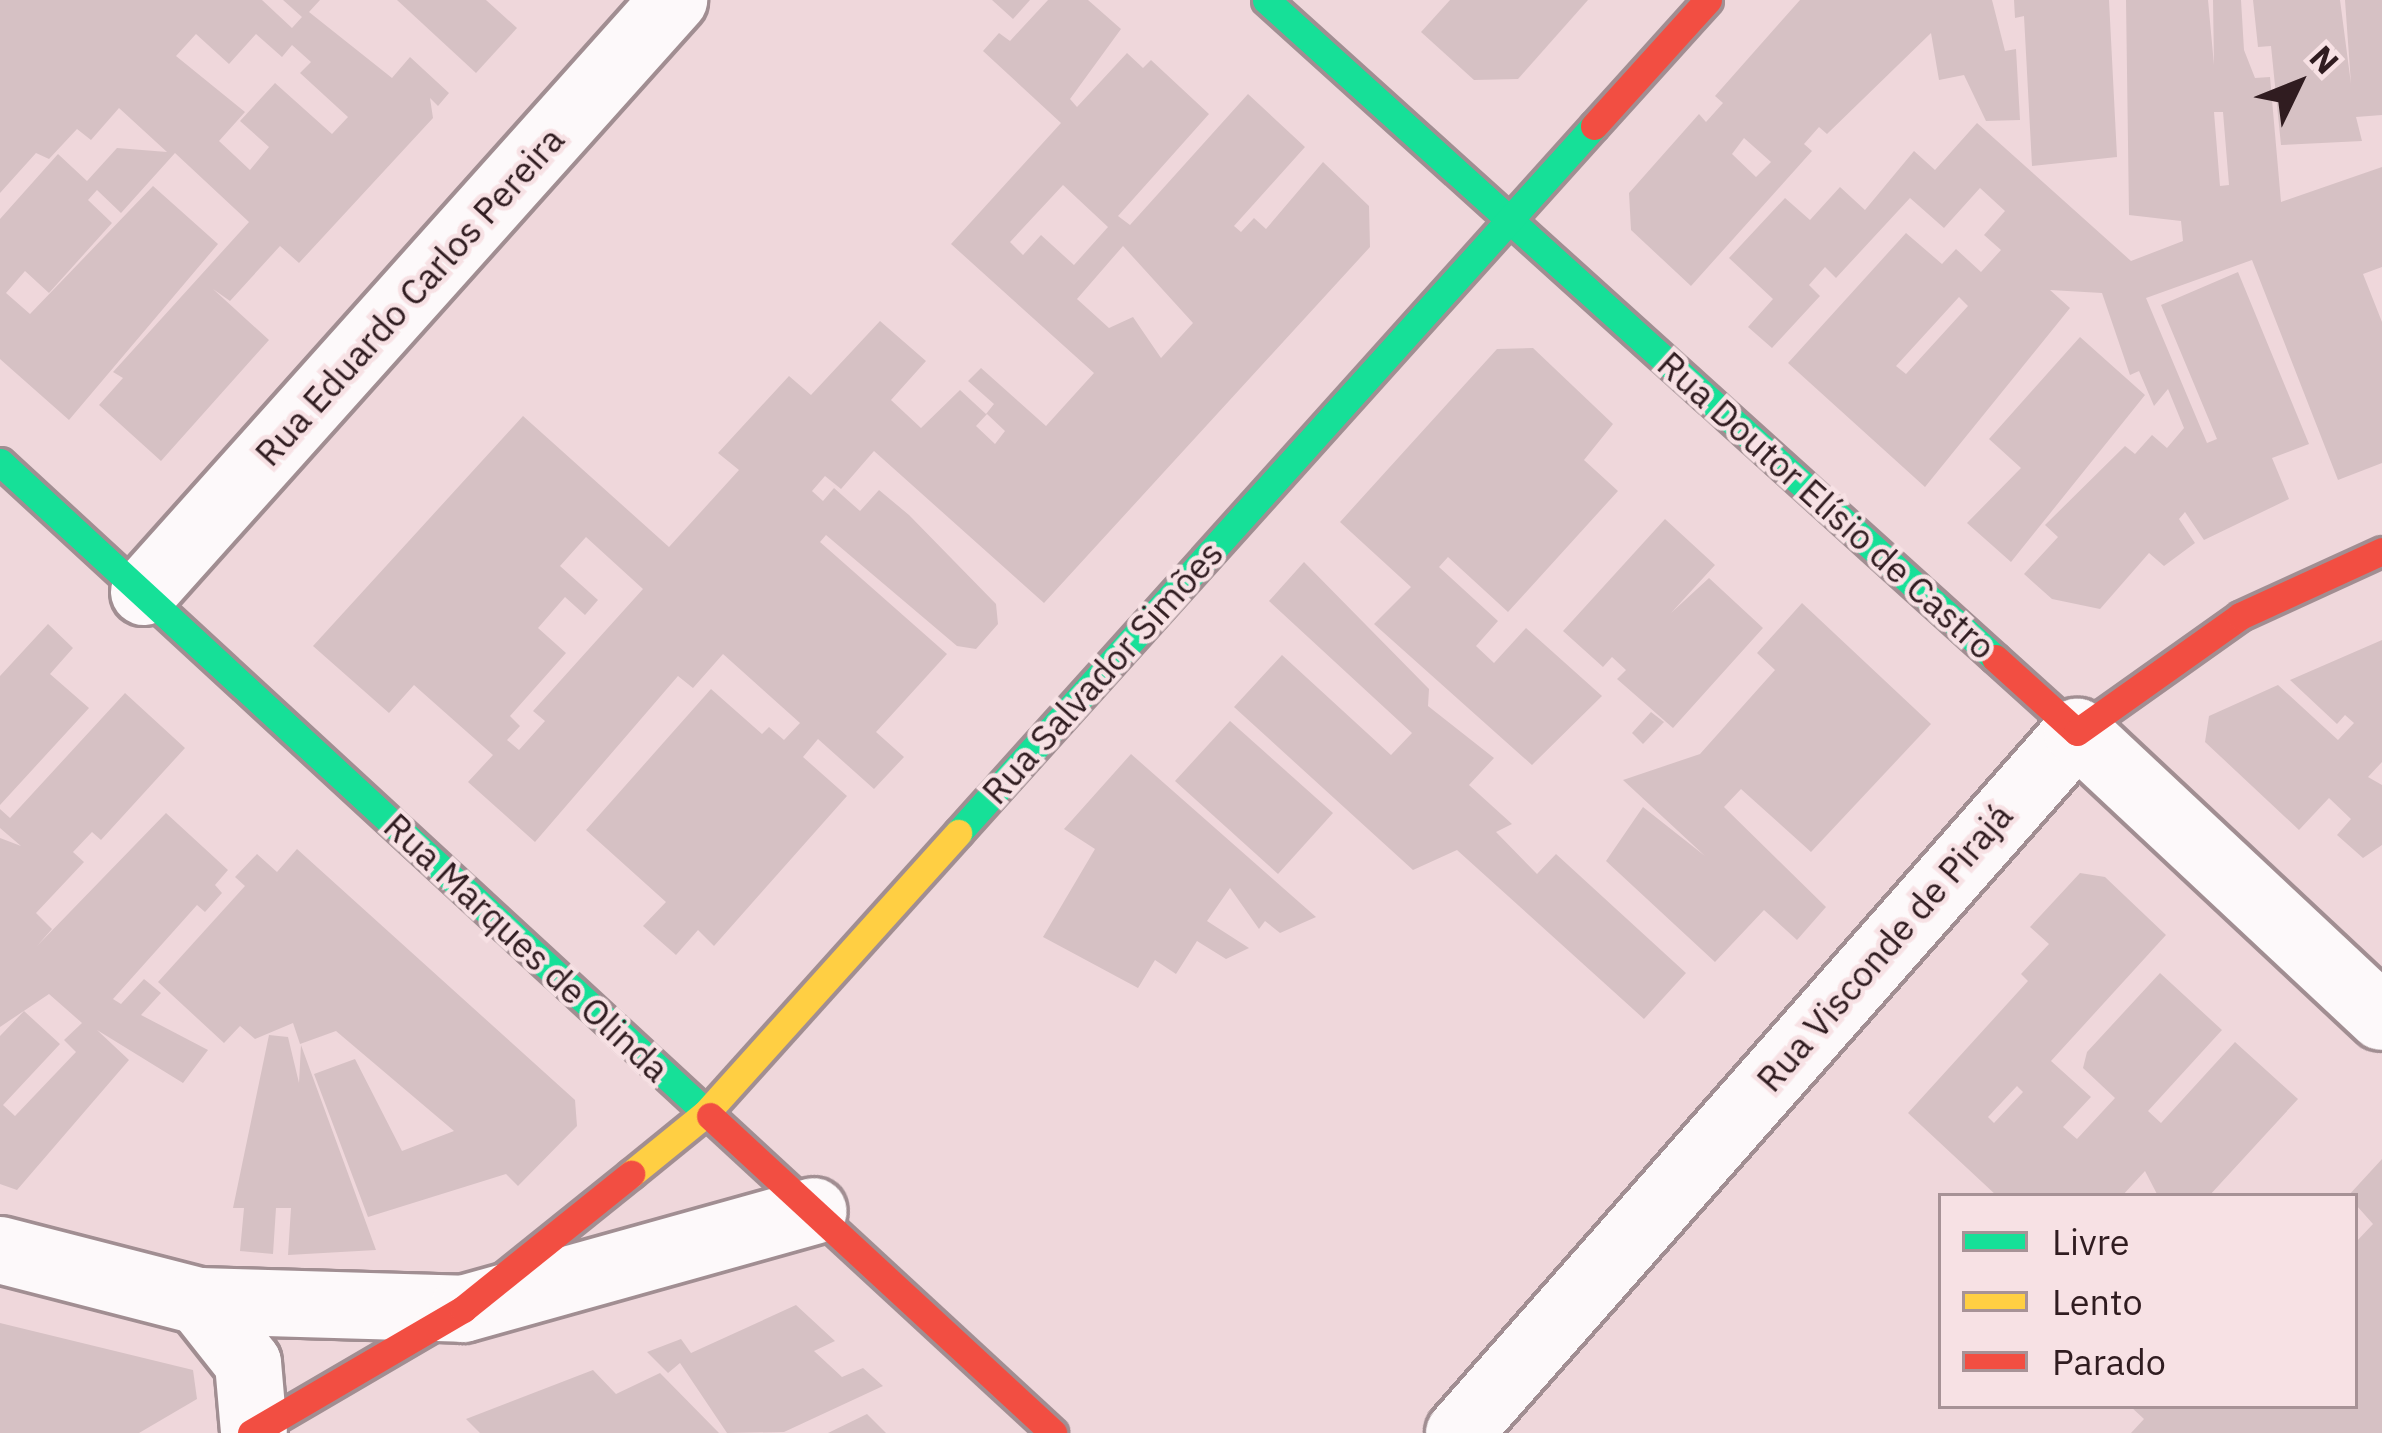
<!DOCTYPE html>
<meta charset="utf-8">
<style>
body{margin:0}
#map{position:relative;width:2382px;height:1433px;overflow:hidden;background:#efd7db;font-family:"IBM Plex Sans",sans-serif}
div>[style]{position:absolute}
.building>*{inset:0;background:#d6c1c4}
.roads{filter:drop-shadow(3px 0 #a18e92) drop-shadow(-3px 0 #a18e92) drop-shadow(0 3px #a18e92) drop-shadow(0 -3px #a18e92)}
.street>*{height:66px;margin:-33px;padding:0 33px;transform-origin:33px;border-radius:33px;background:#fdf9fa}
.fast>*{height:27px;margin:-13.5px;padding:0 13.5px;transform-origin:13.5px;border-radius:13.5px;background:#16e098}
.slow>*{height:27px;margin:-13.5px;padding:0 13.5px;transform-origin:13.5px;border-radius:13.5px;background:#ffcf43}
.jam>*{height:27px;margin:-13.5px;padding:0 13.5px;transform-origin:13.5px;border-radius:13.5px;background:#f24e42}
span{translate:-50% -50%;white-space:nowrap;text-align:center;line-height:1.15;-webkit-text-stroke:9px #f7e1e4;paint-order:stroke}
.street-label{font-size:36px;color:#301c20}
.legend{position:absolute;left:1938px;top:1193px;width:420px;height:216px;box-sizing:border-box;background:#f7e1e4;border:3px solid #a79296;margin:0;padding:15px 21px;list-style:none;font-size:36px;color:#301c20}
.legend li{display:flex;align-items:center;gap:24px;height:60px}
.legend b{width:60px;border:3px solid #a79296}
.north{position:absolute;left:2238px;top:24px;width:120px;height:120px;-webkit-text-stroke:9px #f7e1e4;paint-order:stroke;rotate:47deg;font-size:33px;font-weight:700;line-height:48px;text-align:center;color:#301c20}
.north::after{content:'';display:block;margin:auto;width:42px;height:54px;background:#301c20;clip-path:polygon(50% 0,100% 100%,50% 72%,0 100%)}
</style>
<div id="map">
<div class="building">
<div style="clip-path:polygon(evenodd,0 0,262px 0,292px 28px,302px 17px,283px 0,320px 0,309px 12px,392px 78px,410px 57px,449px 93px,438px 106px,430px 98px,433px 118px,299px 263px,280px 246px,230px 301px,213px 289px,269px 340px,161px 461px,99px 405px,123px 378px,113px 372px,249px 222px,175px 153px,121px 213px,97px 190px,88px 200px,112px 223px,49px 293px,25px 271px,6px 293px,30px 314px,153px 186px,218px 244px,69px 420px,0 359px,0 219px,58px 154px,87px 181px,117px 148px,167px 152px,119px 108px,91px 140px,77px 129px,49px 159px,36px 153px,0 193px,0 0,196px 34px,229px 64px,256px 34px,282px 57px,292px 45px,311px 62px,300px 73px,348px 117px,332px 134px,275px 83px,240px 121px,269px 147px,250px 170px,219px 141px,245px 112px,176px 56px,196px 34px)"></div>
<div style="clip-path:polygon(397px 0,486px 0,517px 28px,476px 73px)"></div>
<div style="clip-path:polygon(992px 0,1030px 0,1013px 19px)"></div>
<div style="clip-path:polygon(evenodd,1048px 0,1088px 0,1121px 29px,1070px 99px,1077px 107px,1127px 53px,1143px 68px,1151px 60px,1209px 114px,1118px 216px,1130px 225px,1248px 94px,1305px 147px,1234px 226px,1241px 232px,1254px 218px,1266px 229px,1323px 162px,1369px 206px,1370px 247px,1044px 603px,874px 451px,841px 489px,825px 476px,812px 491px,823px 501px,834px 488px,860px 511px,879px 490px,909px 515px,996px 604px,998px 624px,976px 649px,957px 646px,826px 535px,820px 542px,947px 654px,876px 732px,904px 757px,874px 789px,818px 739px,803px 757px,847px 796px,714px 946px,698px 930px,676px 955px,643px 926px,666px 902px,586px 830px,711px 689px,762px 734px,769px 727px,784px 740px,800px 723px,723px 654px,693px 688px,678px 676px,535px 842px,468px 782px,493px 755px,414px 685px,389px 713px,313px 646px,523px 416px,669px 547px,739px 470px,718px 453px,789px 376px,811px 395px,880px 321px,926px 361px,891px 400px,921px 428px,960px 390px,986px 414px,994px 404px,968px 381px,981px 368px,1046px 426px,1094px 373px,951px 244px,1061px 123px,983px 51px,999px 33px,1010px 41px,1048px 0,1063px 185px,1108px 227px,1074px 265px,1041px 235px,1023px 255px,1010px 242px,1063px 185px,1048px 0,1123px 246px,1193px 323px,1161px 358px,1133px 317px,1109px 328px,1077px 299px,1123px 246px,1048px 0,987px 414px,1005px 431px,995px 444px,976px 426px,987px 414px,1048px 0,586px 537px,643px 589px,533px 711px,545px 721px,519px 750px,507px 740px,520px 726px,510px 716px,566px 653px,538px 628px,565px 597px,585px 615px,598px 600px,560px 566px,586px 537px)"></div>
<div style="clip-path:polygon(1450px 0,1588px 0,1518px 79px,1474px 80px,1421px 32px)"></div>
<div style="clip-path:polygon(evenodd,1800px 0,1992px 0,2005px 51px,2016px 49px,2020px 120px,1986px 121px,1964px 75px,1939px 80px,1931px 33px,1827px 134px,1819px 127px,1804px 144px,1812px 151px,1691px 286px,1631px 230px,1629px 193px,1699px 114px,1706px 122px,1723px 103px,1715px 96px,1800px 0,1744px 138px,1771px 162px,1756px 177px,1732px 154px,1744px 138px)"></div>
<div style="clip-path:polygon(2014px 0,2109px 0,2117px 157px,2032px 166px,2024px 16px,2015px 18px)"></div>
<div style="clip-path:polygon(evenodd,2126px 0,2208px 0,2214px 65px,2213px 0,2241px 0,2244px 50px,2255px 78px,2270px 77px,2281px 202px,2382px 167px,2382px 267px,2363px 274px,2382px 322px,2382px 463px,2338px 480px,2252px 260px,2146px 298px,2207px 443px,2217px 439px,2161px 305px,2238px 272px,2309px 444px,2272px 458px,2289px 499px,2204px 540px,2185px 512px,2179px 519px,2195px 543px,2164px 566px,2149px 553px,2100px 609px,2052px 599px,2024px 574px,2058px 537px,2045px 525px,2125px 446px,2135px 454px,2152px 435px,2167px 448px,2184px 428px,2168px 389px,2154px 406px,2139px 371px,2130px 375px,2102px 293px,2050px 290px,2070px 308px,1925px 487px,1788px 363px,1906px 233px,1942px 264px,1956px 249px,1981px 272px,2001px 250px,1984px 235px,2005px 211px,1980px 188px,1944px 228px,1910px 198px,1836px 278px,1825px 267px,1809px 285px,1820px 296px,1772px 348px,1748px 327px,1773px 299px,1729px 258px,1785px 198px,1810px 220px,1840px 187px,1865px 210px,1914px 151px,1935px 170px,1977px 123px,2131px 261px,2183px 241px,2181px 221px,2129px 215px,2126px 0,2214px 112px,2223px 112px,2229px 185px,2220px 186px,2214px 112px,2126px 0,1959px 297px,1968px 306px,1906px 374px,1896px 366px,1959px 297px)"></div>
<div style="clip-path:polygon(2253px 0,2340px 0,2351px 84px,2345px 0,2382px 0,2382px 115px,2356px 117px,2362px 141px,2281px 145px,2271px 46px,2258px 47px)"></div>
<div style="clip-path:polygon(2080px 337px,2145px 395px,2011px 562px,1967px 523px,2021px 468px,1989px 439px)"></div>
<div style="clip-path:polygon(1533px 348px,1613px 424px,1584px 460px,1618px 491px,1508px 612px,1448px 557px,1439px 567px,1498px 621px,1476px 646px,1494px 663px,1526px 628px,1602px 696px,1532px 765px,1374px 624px,1411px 587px,1340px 522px,1497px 349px)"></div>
<div style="clip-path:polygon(1665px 519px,1715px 565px,1671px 613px,1709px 578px,1763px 628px,1673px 728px,1617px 679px,1626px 670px,1612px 657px,1603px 667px,1563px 631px)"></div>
<div style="clip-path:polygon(1304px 562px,1429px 689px,1428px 706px,1494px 758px,1469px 785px,1512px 824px,1496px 832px,1537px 874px,1556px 854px,1686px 973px,1644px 1019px,1457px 850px,1413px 870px,1234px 707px,1282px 655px,1391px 755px,1412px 733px,1269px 601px)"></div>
<div style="clip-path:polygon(1802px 603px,1931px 724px,1811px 852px,1741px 789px,1724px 807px,1826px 907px,1797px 940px,1764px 910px,1715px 962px,1606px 861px,1643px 807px,1705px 856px,1623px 780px,1700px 754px,1775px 670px,1757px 653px)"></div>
<div style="clip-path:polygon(48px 624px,73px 648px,50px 674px,89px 708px,0 805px,0 676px)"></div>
<div style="clip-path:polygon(2382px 640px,2382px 762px,2368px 777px,2382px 785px,2382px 845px,2363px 858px,2337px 835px,2351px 819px,2329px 798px,2299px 830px,2205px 742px,2209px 716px,2278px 685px,2338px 740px,2354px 723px,2345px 715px,2337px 724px,2290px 680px)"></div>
<div style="clip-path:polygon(125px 693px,185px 748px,101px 840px,92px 832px,73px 852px,84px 862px,36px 913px,52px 929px,37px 946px,166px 813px,228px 870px,215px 885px,222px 893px,205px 912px,197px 905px,113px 999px,121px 1004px,144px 979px,161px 993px,141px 1015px,208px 1050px,183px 1083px,97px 1030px,129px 1060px,17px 1190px,0 1184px,0 1036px,24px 1011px,60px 1044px,3px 1105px,15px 1116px,76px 1052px,64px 1040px,82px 1023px,49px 994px,0 1027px,0 838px,21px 846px,0 828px,0 809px,10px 818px)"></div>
<div style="clip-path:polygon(1651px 712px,1664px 722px,1643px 744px,1632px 733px)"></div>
<div style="clip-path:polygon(1230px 721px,1333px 813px,1278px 874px,1175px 781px)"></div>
<div style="clip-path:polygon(1131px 754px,1316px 917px,1280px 933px,1265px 921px,1259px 929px,1230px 888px,1207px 921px,1249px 948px,1226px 959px,1197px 941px,1176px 974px,1155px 960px,1138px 988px,1043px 937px,1095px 849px,1064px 829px)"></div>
<div style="clip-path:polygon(297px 849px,575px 1100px,577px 1126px,518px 1186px,506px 1174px,368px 1217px,314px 1074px,355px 1059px,402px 1151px,454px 1131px,336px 1031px,300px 1044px,293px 1023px,255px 1039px,240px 1026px,224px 1043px,158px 982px,245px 886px,235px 877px,257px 854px,277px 872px)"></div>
<div style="clip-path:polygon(evenodd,2080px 873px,2105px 877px,2166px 935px,2051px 1061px,2091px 1097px,2063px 1127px,2077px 1139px,2115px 1098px,2083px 1068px,2087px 1052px,2160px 973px,2222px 1030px,2148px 1111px,2161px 1123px,2235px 1042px,2298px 1099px,2209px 1196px,2158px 1196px,2145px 1171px,2122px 1196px,1997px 1196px,1908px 1113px,2028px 981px,2021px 974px,2049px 944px,2030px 927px,2080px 873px,2017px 1086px,2023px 1092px,1994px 1123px,1988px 1117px,2017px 1086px)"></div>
<div style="clip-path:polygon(269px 1035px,288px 1037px,299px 1083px,301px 1045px,376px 1250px,288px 1255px,291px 1208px,276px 1208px,273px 1254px,240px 1251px,244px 1208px,233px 1208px)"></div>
<div style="clip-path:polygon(2382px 1159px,2382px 1433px,2131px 1433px,2144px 1419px,2130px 1406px,2355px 1406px,2355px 1243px,2373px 1224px,2348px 1196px)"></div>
<div style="clip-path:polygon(796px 1305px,835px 1341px,814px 1351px,842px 1377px,863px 1368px,883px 1386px,784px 1432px,727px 1433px,680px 1363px,668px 1373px,647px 1352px,681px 1339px,691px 1353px)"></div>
<div style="clip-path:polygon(0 1323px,193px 1370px,197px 1399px,139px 1433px,0 1433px)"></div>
<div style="clip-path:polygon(593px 1370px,616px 1394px,660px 1373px,719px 1433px,480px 1433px,466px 1419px)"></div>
<div style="clip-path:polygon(867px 1414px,886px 1433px,828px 1433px)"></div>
</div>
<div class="roads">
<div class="street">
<div style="left:144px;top:592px;width:795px;rotate:-48.16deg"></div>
<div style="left:0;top:1250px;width:205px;rotate:14.4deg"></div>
<div style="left:199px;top:1301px;width:264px;rotate:1.7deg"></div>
<div style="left:463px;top:1309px;width:364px;rotate:-15.6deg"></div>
<div style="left:199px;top:1301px;width:79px;rotate:51.7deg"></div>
<div style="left:248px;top:1363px;width:68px;rotate:85deg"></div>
<div style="left:1459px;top:1433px;width:935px;rotate:-48.6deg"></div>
<div style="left:2077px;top:732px;width:417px;rotate:43.1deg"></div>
</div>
<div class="fast">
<div style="left:1266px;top:0;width:982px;rotate:42.07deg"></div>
<div style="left:0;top:462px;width:965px;rotate:42.65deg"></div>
<div style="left:958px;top:833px;width:951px;rotate:-48.03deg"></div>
</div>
<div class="slow">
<div style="left:631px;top:1174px;width:97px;rotate:-39.1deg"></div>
<div style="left:706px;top:1113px;width:377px;rotate:-48deg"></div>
</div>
<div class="jam">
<div style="left:1594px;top:126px;width:170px;rotate:-47.9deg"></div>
<div style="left:1995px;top:658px;width:110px;rotate:42.1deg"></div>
<div style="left:2077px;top:732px;width:200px;rotate:-35.4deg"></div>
<div style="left:2240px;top:616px;width:156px;rotate:-24.6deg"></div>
<div style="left:710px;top:1116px;width:467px;rotate:42.7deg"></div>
<div style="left:251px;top:1433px;width:246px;rotate:-30.3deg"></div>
<div style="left:463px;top:1309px;width:216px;rotate:-38.8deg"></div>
</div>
</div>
<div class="street-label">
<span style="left:409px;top:296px;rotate:-48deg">Rua Eduardo Carlos Pereira</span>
<span style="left:1827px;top:505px;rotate:42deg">Rua Doutor Elísio de Castro</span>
<span style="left:1102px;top:672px;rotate:-48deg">Rua Salvador Simões</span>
<span style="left:527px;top:947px;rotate:43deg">Rua Marques de Olinda</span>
<span style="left:1884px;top:947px;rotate:-49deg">Rua Visconde de Pirajá</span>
</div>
<ul class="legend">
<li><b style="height:15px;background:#16e098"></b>Livre</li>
<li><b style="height:15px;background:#ffcf43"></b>Lento</li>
<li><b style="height:15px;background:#f24e42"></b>Parado</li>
</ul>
<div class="north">N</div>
</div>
